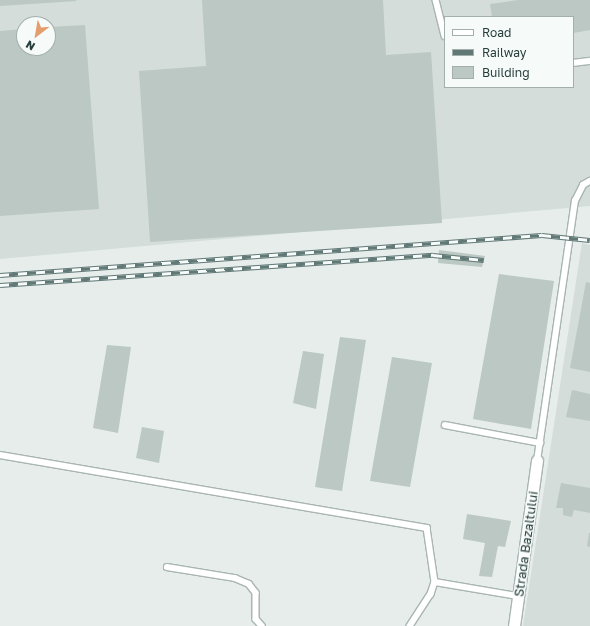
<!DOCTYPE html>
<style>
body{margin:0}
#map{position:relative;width:590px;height:626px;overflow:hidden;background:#e6edeb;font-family:"Golos Text",sans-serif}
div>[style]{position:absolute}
.built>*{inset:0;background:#d4ddda}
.building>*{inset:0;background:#bbc8c4}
.roads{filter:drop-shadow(1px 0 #a9b5b3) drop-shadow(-1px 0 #a9b5b3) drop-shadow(0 1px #a9b5b3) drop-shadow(0 -1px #a9b5b3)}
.lane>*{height:5.5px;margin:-2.75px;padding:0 2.75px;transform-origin:2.75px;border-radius:2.75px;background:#fff}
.street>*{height:11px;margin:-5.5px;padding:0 5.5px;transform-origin:5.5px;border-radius:5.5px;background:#fff}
.rail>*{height:4.5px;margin-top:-2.25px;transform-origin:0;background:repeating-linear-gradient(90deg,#f6faf9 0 9px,#617976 0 18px);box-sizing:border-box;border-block:1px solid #617976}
span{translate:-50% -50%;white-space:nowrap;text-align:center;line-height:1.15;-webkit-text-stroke:3px #f6faf9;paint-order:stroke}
.street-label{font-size:13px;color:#263e3b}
.legend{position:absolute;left:444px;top:16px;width:130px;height:72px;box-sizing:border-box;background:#f6faf9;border:1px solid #a3afad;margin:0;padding:5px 7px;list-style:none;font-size:12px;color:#263e3b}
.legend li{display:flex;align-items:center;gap:8px;height:20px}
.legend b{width:20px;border:1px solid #a3afad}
.north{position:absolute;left:16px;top:16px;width:40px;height:40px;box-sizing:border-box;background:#f6faf9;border:1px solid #a3afad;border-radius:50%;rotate:211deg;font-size:11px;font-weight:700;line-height:16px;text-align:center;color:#263e3b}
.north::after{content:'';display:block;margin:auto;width:14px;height:18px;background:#e49d6d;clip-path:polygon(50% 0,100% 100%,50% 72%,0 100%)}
</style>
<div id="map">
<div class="built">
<div style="clip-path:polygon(evenodd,0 0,590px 0,590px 206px,0 259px,0 0,445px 17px,573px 17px,573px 87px,445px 87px,445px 17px,0 0,24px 24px,48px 24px,48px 48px,24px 48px,24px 24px)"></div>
<div style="clip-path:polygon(582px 243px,590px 245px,590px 626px,523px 626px)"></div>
</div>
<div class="building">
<div style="clip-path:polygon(0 0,76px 0,77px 1px,0 6px)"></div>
<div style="clip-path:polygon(202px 0,383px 0,386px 55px,431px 52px,442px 223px,150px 242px,139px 71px,206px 66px)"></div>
<div style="clip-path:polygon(518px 0,590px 0,590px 30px,573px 33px,573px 17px,492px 17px,490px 4px)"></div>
<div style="clip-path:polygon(85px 25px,99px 209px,0 216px,0 31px,24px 29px,24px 48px,48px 48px,48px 27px)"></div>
<div style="clip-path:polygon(439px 250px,485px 256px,482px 267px,438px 263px)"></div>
<div style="clip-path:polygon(499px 274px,554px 281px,531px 429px,473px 419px)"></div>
<div style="clip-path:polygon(586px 282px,590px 283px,590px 372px,570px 368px)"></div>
<div style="clip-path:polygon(340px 337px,366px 340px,342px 491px,315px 487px)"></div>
<div style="clip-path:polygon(107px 345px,131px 347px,118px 433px,93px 428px)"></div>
<div style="clip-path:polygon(303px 351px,324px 354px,316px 409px,293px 403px)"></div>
<div style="clip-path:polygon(392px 357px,432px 363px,410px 487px,370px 481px)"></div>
<div style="clip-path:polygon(572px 390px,590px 394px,590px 421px,566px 417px)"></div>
<div style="clip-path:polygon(142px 427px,164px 431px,159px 463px,136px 458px)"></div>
<div style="clip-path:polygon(561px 483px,590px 488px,590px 513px,574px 510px,572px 517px,563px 515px,563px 508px,556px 508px)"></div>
<div style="clip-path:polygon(467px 514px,511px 521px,505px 547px,498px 546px,492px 577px,479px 576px,485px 543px,463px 539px)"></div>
<div style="clip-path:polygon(589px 533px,590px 533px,590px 547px,587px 546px)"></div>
</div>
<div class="roads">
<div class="lane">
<div style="left:436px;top:0;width:37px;rotate:76deg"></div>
<div style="left:573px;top:63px;width:17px;rotate:-7deg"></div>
<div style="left:445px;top:425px;width:97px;rotate:10.7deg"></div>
<div style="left:0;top:455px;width:433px;rotate:9.7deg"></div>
<div style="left:427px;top:528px;width:55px;rotate:81.6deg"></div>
<div style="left:435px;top:582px;width:13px;rotate:108deg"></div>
<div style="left:431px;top:594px;width:38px;rotate:123deg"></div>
<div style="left:537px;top:461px;width:263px;rotate:-81.7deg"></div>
<div style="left:575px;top:201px;width:18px;rotate:-63deg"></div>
<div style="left:583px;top:185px;width:8px;rotate:-30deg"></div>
<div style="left:167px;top:567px;width:69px;rotate:9.2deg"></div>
<div style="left:235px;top:578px;width:15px;rotate:23deg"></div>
<div style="left:249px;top:584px;width:11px;rotate:52deg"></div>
<div style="left:256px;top:593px;width:26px;rotate:90deg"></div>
<div style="left:256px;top:619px;width:9px;rotate:49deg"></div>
<div style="left:435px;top:582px;width:84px;rotate:9.6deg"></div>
</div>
<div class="street">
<div style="left:514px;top:626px;width:167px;rotate:-82.1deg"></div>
</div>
</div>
<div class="rail">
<div style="left:0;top:275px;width:543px;rotate:-4.22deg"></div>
<div style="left:542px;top:235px;width:48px;rotate:5.9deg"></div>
<div style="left:0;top:285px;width:434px;rotate:-4deg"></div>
<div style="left:433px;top:255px;width:51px;rotate:5.6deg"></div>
</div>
<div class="street-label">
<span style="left:526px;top:544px;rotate:-82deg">Strada Bazaltului</span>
</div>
<ul class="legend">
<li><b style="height:5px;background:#fff"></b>Road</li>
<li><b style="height:5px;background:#617976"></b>Railway</li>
<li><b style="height:11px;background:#bbc8c4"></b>Building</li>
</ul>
<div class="north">N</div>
</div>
